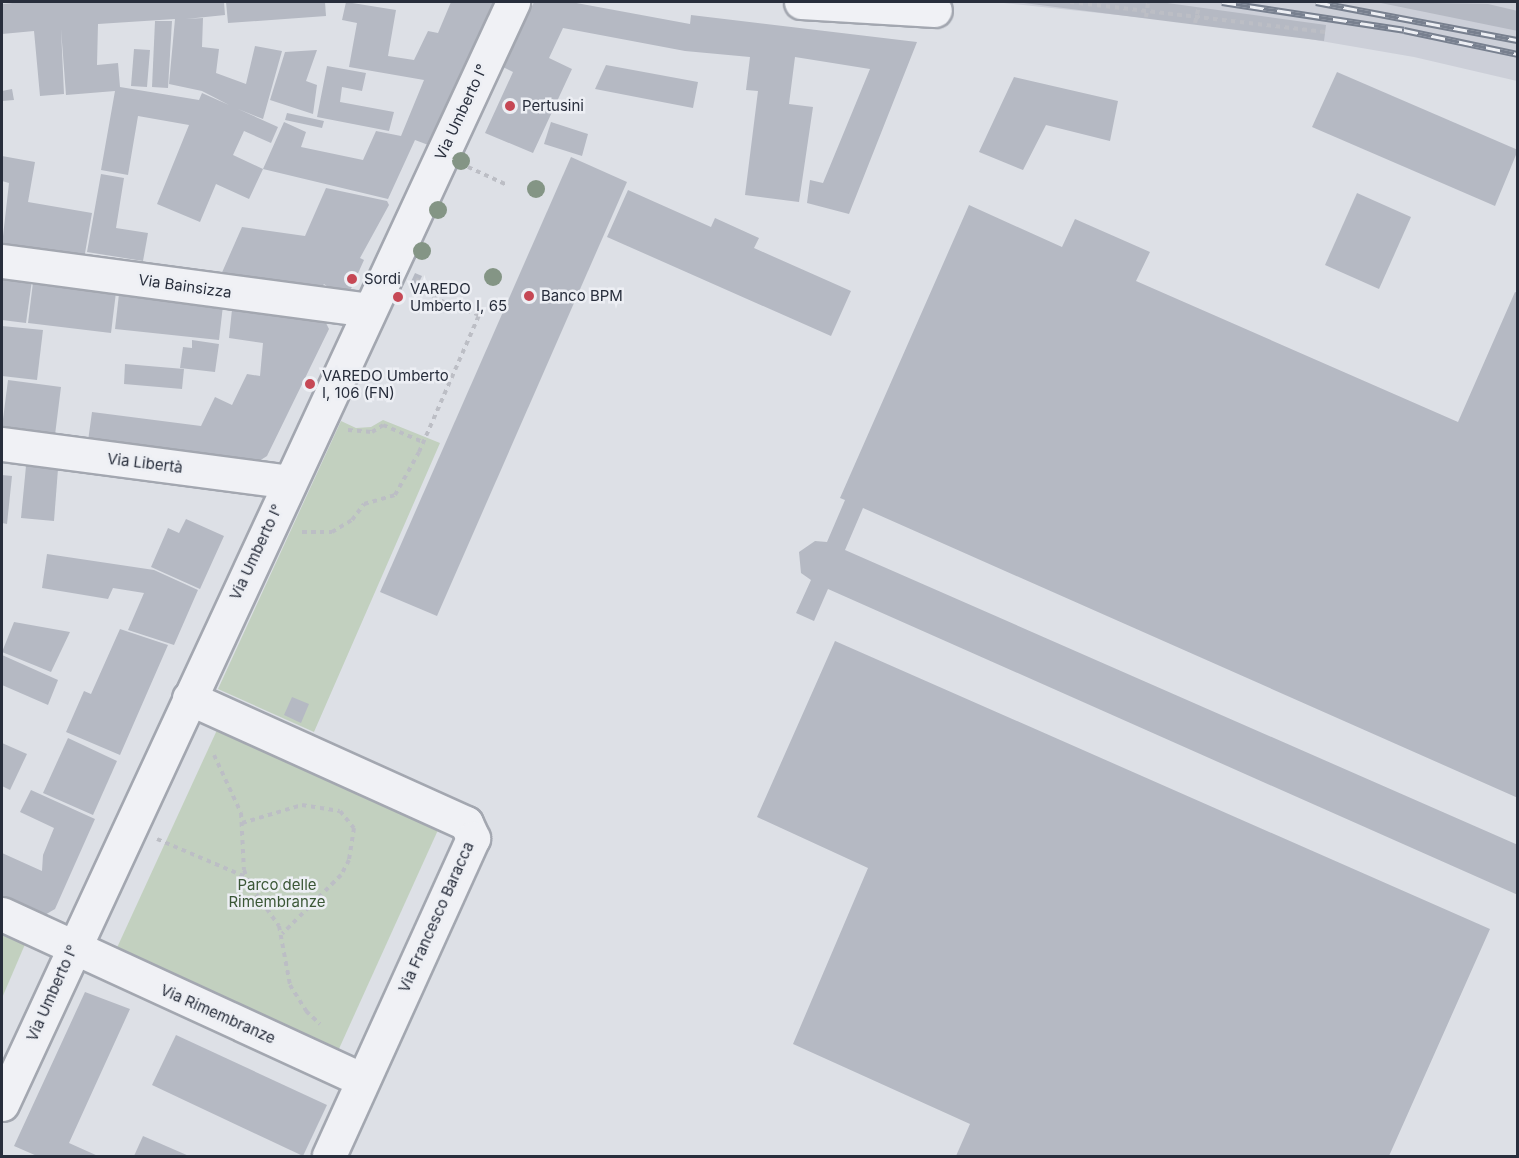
<!DOCTYPE html>
<meta charset="utf-8">
<style>
body{margin:0}
#map{position:relative;width:1519px;height:1158px;overflow:hidden;background:#dde0e6;font-family:Inter,sans-serif}
div>[style]{position:absolute}
.built>*{inset:0;background:#cccfd8}
.green>*{inset:0;background:#c2d0bf}
.building>*{inset:0;background:#b5b9c3}
.path>*{height:4px;margin-top:-2px;transform-origin:0;background:repeating-linear-gradient(90deg,#bcbec5 0 4.5px,transparent 0 9px)}
.roads{filter:drop-shadow(2px 0 #a3a7b0) drop-shadow(-2px 0 #a3a7b0) drop-shadow(0 2px #a3a7b0) drop-shadow(0 -2px #a3a7b0)}
.minor>*{height:33px;margin:-16.5px;padding:0 16.5px;transform-origin:16.5px;border-radius:16.5px;background:#f0f1f5}
.rail>*{height:7px;margin-top:-3.5px;transform-origin:0;background:repeating-linear-gradient(90deg,#edeff4 0 14px,#78808f 0 28px);box-sizing:border-box;border-block:2px solid #78808f}
.trees>*{width:18px;height:18px;margin:-9px;border-radius:50%;background:#849585}
.dots>*{width:16px;height:16px;translate:-50% -50%;box-sizing:border-box;border:3px solid #edeff4;border-radius:50%}
span{translate:-50% -50%;white-space:nowrap;text-align:center;line-height:1.15;-webkit-text-stroke:5px #edeff4;paint-order:stroke}
.poi-label{font-size:15px;color:#282e3c}
.left{translate:0 -50%;text-align:left}
.street-label{font-size:15px;color:#282e3c}
.park-label{font-size:15px;color:#3b5736}
.frame{position:absolute;inset:0;border:3px solid #282e3c;pointer-events:none}
</style>
<div id="map">
<div class="built">
<div style="clip-path:polygon(994px 2px,1517px 2px,1517px 81px,1414px 57px,1251px 29px)"></div>
</div>
<div class="green">
<div style="clip-path:polygon(383px 420px,440px 443px,314px 732px,218px 689px,341px 421px,356px 428px,371px 427px)"></div>
<div style="clip-path:polygon(217px 730px,438px 830px,338px 1051px,115px 952px)"></div>
<div style="clip-path:polygon(2px 931px,26px 942px,2px 998px)"></div>
</div>
<div class="building">
<div style="clip-path:polygon(evenodd,23px 2px,224px 2px,225px 15px,186px 19px,203px 18px,202px 47px,219px 49px,216px 73px,246px 84px,255px 46px,282px 51px,263px 119px,238px 109px,278px 127px,271px 143px,244px 131px,233px 155px,263px 169px,249px 199px,216px 184px,200px 222px,157px 204px,189px 125px,138px 116px,128px 175px,101px 170px,115px 91px,66px 95px,61px 29px,64px 94px,40px 96px,34px 31px,2px 34px,2px 4px,23px 2px,175px 19px,169px 84px,202px 91px,229px 105px,202px 93px,199px 100px,120px 87px,118px 63px,97px 65px,98px 24px,175px 19px)"></div>
<div style="clip-path:polygon(226px 2px,325px 2px,326px 16px,228px 23px)"></div>
<div style="clip-path:polygon(346px 2px,396px 10px,388px 56px,414px 60px,428px 31px,438px 33px,451px 2px,494px 2px,431px 146px,415px 140px,388px 199px,263px 169px,284px 122px,306px 132px,301px 147px,363px 160px,376px 131px,401px 136px,424px 80px,349px 67px,357px 23px,342px 20px)"></div>
<div style="clip-path:polygon(534px 2px,571px 2px,690px 24px,691px 15px,917px 42px,849px 214px,807px 203px,810px 180px,823px 183px,870px 69px,795px 57px,789px 104px,813px 107px,799px 202px,745px 195px,758px 91px,746px 90px,750px 57px,685px 51px,563px 28px,549px 58px,572px 69px,533px 153px,485px 133px,513px 72px,503px 67px)"></div>
<div style="clip-path:polygon(1016px 2px,1160px 2px,1326px 25px,1324px 41px)"></div>
<div style="clip-path:polygon(1376px 2px,1488px 4px,1518px 11px,1518px 31px)"></div>
<div style="clip-path:polygon(155px 21px,172px 21px,168px 88px,152px 87px)"></div>
<div style="clip-path:polygon(134px 49px,150px 50px,147px 87px,131px 86px)"></div>
<div style="clip-path:polygon(317px 50px,306px 81px,317px 85px,313px 114px,270px 100px,285px 52px)"></div>
<div style="clip-path:polygon(606px 65px,698px 82px,693px 108px,595px 89px)"></div>
<div style="clip-path:polygon(327px 66px,366px 73px,362px 91px,342px 87px,340px 102px,394px 112px,389px 131px,317px 117px)"></div>
<div style="clip-path:polygon(1337px 72px,1518px 150px,1495px 206px,1312px 127px)"></div>
<div style="clip-path:polygon(1014px 77px,1118px 101px,1110px 141px,1046px 125px,1023px 170px,979px 152px)"></div>
<div style="clip-path:polygon(12px 89px,14px 100px,2px 101px,2px 91px)"></div>
<div style="clip-path:polygon(287px 113px,324px 121px,322px 128px,285px 120px)"></div>
<div style="clip-path:polygon(551px 122px,588px 134px,582px 156px,544px 144px)"></div>
<div style="clip-path:polygon(2px 156px,35px 162px,28px 202px,92px 213px,84px 259px,2px 245px,9px 183px,2px 181px)"></div>
<div style="clip-path:polygon(571px 157px,627px 182px,437px 616px,380px 592px)"></div>
<div style="clip-path:polygon(101px 174px,124px 178px,116px 228px,148px 233px,143px 261px,87px 252px)"></div>
<div style="clip-path:polygon(326px 188px,387px 201px,389px 205px,360px 258px,364px 260px,346px 300px,324px 284px,320px 290px,220px 277px,242px 227px,305px 236px)"></div>
<div style="clip-path:polygon(628px 190px,711px 227px,715px 218px,759px 238px,754px 248px,851px 291px,831px 336px,607px 237px)"></div>
<div style="clip-path:polygon(1357px 193px,1411px 217px,1379px 289px,1325px 265px)"></div>
<div style="clip-path:polygon(969px 205px,1062px 247px,1075px 219px,1150px 252px,1136px 281px,1458px 422px,1515px 292px,1518px 293px,1518px 798px,863px 508px,845px 550px,1518px 845px,1518px 895px,828px 589px,814px 621px,796px 613px,811px 580px,801px 573px,799px 552px,815px 541px,827px 542px,845px 500px,840px 498px)"></div>
<div style="clip-path:polygon(2px 268px,33px 273px,26px 323px,2px 320px)"></div>
<div style="clip-path:polygon(415px 273px,422px 276px,416px 289px,409px 286px)"></div>
<div style="clip-path:polygon(34px 274px,117px 284px,111px 333px,28px 323px)"></div>
<div style="clip-path:polygon(120px 285px,224px 297px,219px 340px,115px 329px)"></div>
<div style="clip-path:polygon(233px 300px,322px 315px,329px 329px,267px 456px,256px 463px,88px 441px,92px 412px,201px 426px,215px 397px,232px 405px,247px 374px,260px 376px,263px 343px,229px 338px)"></div>
<div style="clip-path:polygon(2px 326px,43px 330px,37px 380px,2px 376px)"></div>
<div style="clip-path:polygon(192px 340px,219px 344px,215px 372px,180px 368px,183px 347px,192px 348px)"></div>
<div style="clip-path:polygon(125px 364px,184px 369px,182px 389px,124px 384px)"></div>
<div style="clip-path:polygon(8px 380px,61px 387px,55px 435px,2px 427px)"></div>
<div style="clip-path:polygon(26px 466px,58px 469px,54px 521px,21px 518px)"></div>
<div style="clip-path:polygon(2px 475px,12px 476px,7px 524px,2px 523px)"></div>
<div style="clip-path:polygon(186px 519px,224px 536px,200px 589px,151px 567px,168px 528px,179px 533px)"></div>
<div style="clip-path:polygon(47px 554px,154px 570px,198px 590px,174px 645px,128px 630px,144px 593px,113px 588px,108px 599px,42px 588px)"></div>
<div style="clip-path:polygon(14px 622px,70px 632px,51px 672px,2px 652px)"></div>
<div style="clip-path:polygon(120px 629px,168px 645px,120px 755px,66px 732px,84px 691px,91px 694px)"></div>
<div style="clip-path:polygon(835px 641px,1490px 929px,1389px 1156px,956px 1156px,970px 1124px,793px 1044px,868px 868px,757px 817px)"></div>
<div style="clip-path:polygon(2px 655px,58px 680px,48px 705px,2px 685px)"></div>
<div style="clip-path:polygon(292px 697px,309px 704px,301px 723px,284px 715px)"></div>
<div style="clip-path:polygon(68px 738px,117px 761px,93px 815px,43px 793px)"></div>
<div style="clip-path:polygon(2px 743px,27px 754px,10px 790px,2px 786px)"></div>
<div style="clip-path:polygon(31px 790px,95px 819px,55px 909px,43px 916px,2px 897px,2px 853px,42px 871px,43px 855px,54px 828px,20px 812px)"></div>
<div style="clip-path:polygon(85px 992px,130px 1009px,69px 1143px,98px 1156px,37px 1156px,14px 1146px)"></div>
<div style="clip-path:polygon(176px 1035px,327px 1105px,303px 1156px,152px 1085px)"></div>
<div style="clip-path:polygon(143px 1136px,189px 1156px,134px 1156px)"></div>
</div>
<div class="path">
<div style="left:1070px;top:2px;width:257px;rotate:6.7deg"></div>
<div style="left:1146px;top:17px;width:15px;rotate:-82deg"></div>
<div style="left:1195px;top:23px;width:17px;rotate:-77deg"></div>
<div style="left:468px;top:167px;width:41px;rotate:24.7deg"></div>
<div style="left:348px;top:430px;width:24px;rotate:5deg"></div>
<div style="left:372px;top:432px;width:13px;rotate:-32deg"></div>
<div style="left:383px;top:425px;width:43px;rotate:23deg"></div>
<div style="left:302px;top:532px;width:30px"></div>
<div style="left:332px;top:532px;width:23px;rotate:-31deg"></div>
<div style="left:352px;top:520px;width:20px;rotate:-53deg"></div>
<div style="left:364px;top:504px;width:32px;rotate:-16deg"></div>
<div style="left:395px;top:495px;width:49px;rotate:-60.8deg"></div>
<div style="left:419px;top:452px;width:150px;rotate:-66.3deg"></div>
<div style="left:479px;top:315px;width:46px;rotate:-159.6deg"></div>
<div style="left:436px;top:299px;width:16px;rotate:-125deg"></div>
<div style="left:427px;top:286px;width:13px;rotate:-148deg"></div>
<div style="left:214px;top:755px;width:64px;rotate:65deg"></div>
<div style="left:241px;top:813px;width:57px;rotate:87deg"></div>
<div style="left:244px;top:870px;width:18px;rotate:68deg"></div>
<div style="left:251px;top:887px;width:48px;rotate:54.3deg"></div>
<div style="left:279px;top:926px;width:60px;rotate:79.4deg"></div>
<div style="left:290px;top:985px;width:31px;rotate:58deg"></div>
<div style="left:306px;top:1011px;width:19px;rotate:43deg"></div>
<div style="left:242px;top:823px;width:63px;rotate:-16.7deg"></div>
<div style="left:302px;top:805px;width:38px;rotate:9deg"></div>
<div style="left:340px;top:811px;width:22px;rotate:51deg"></div>
<div style="left:354px;top:828px;width:32px;rotate:99deg"></div>
<div style="left:349px;top:860px;width:17px;rotate:118deg"></div>
<div style="left:341px;top:875px;width:83px;rotate:135deg"></div>
<div style="left:157px;top:839px;width:97px;rotate:23.1deg"></div>
</div>
<div class="roads">
<div class="minor">
<div style="left:801px;top:2px;width:134px;rotate:3.4deg"></div>
<div style="left:2px;top:261px;width:370px;rotate:7.6deg"></div>
<div style="left:2px;top:444px;width:290px;rotate:7.5deg"></div>
<div style="left:189px;top:698px;width:304px;rotate:24.3deg"></div>
<div style="left:466px;top:823px;width:17px;rotate:65deg"></div>
<div style="left:473px;top:838px;width:349px;rotate:114.4deg"></div>
<div style="left:2px;top:914px;width:397px;rotate:24.7deg"></div>
<div style="left:2px;top:1104px;width:1215px;rotate:-65.12deg"></div>
</div>
</div>
<div class="rail">
<div style="left:1222px;top:2px;width:184px;rotate:8.7deg"></div>
<div style="left:1404px;top:30px;width:116px;rotate:11.9deg"></div>
<div style="left:1316px;top:2px;width:206px;rotate:10.7deg"></div>
</div>
<div class="trees">
<div style="left:461px;top:161px"></div>
<div style="left:536px;top:189px"></div>
<div style="left:438px;top:210px"></div>
<div style="left:422px;top:251px"></div>
<div style="left:493px;top:277px"></div>
</div>
<div class="dots">
<div style="left:510px;top:106px;background:#c64855"></div>
<div style="left:352px;top:279px;background:#c64855"></div>
<div style="left:529px;top:296px;background:#c64855"></div>
<div style="left:398px;top:297px;background:#c64855"></div>
<div style="left:310px;top:384px;background:#c64855"></div>
</div>
<div class="poi-label">
<span class="left" style="left:522px;top:106px">Pertusini</span>
<span class="left" style="left:364px;top:279px">Sordi</span>
<span class="left" style="left:410px;top:297px">VAREDO<br>Umberto I, 65</span>
<span class="left" style="left:541px;top:296px">Banco BPM</span>
<span class="left" style="left:322px;top:384px">VAREDO Umberto<br>I, 106 (FN)</span>
</div>
<div class="street-label">
<span style="left:461px;top:112px;rotate:-65deg">Via Umberto I°</span>
<span style="left:185px;top:286px;rotate:8deg">Via Bainsizza</span>
<span style="left:145px;top:463px;rotate:7deg">Via Libertà</span>
<span style="left:256px;top:552px;rotate:-65deg">Via Umberto I°</span>
<span style="left:436px;top:917px;rotate:-66deg">Via Francesco Baracca</span>
<span style="left:52px;top:993px;rotate:-66deg">Via Umberto I°</span>
<span style="left:218px;top:1014px;rotate:24deg">Via Rimembranze</span>
</div>
<div class="park-label">
<span style="left:277px;top:893px">Parco delle<br>Rimembranze</span>
</div>
<div class="frame"></div>
</div>
